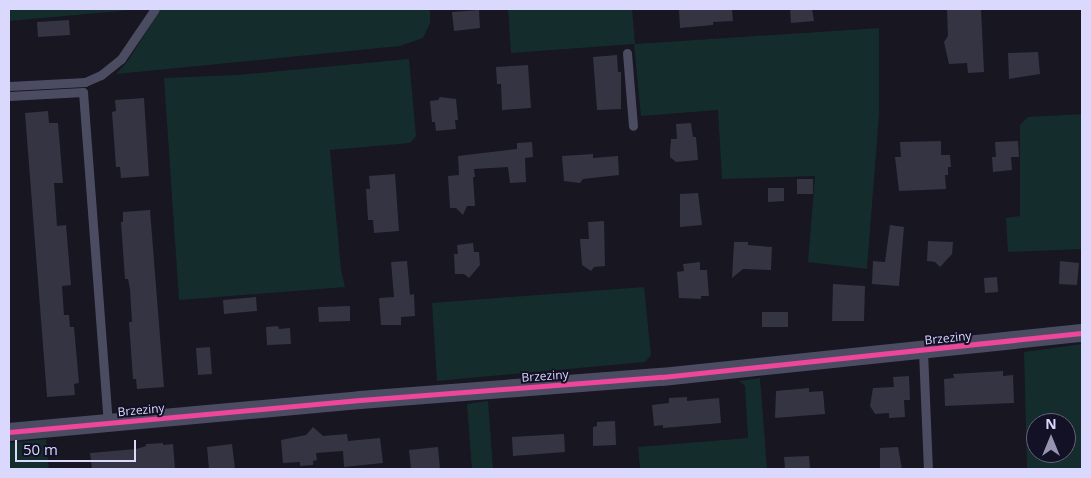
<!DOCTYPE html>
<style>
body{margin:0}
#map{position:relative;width:1091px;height:478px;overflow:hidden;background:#171621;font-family:"Open Sans",sans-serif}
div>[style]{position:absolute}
.green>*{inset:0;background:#142c2c}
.building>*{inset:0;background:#353443}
.service>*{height:9px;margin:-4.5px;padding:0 4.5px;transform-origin:4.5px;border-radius:4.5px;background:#4b4c62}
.minor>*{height:18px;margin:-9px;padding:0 9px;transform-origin:9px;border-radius:9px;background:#4b4c62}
.cycleway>*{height:5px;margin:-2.5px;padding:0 2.5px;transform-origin:2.5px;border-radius:2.5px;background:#ed469a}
span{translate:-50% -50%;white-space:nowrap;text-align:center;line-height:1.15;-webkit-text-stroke:4px #131126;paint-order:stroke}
.street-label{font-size:12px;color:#dad8fd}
.frame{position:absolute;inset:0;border:10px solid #dad8fd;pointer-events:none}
.north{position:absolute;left:1026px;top:413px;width:50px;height:50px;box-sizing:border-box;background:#131126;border:1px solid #63617c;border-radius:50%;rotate:0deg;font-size:14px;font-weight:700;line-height:20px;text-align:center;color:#dad8fd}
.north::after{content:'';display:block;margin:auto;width:18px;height:22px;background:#9694b0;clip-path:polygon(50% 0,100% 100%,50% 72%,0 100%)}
.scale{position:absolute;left:15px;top:440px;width:121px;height:22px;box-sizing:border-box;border:2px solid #dad8fd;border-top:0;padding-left:6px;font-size:15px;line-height:18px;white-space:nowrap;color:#dad8fd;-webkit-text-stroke:4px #131126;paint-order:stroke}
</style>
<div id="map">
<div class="green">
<div style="clip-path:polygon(9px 9px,142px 9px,9px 21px)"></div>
<div style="clip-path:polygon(161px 9px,430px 9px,430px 23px,423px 38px,400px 46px,116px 74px,127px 62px)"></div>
<div style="clip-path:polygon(508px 9px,632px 9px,635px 44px,879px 28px,879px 115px,867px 269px,808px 262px,815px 176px,722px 179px,718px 110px,641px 116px,634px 44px,511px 53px)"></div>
<div style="clip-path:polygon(409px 59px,416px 136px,410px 143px,330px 150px,341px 270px,345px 287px,179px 300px,164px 78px,237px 75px)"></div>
<div style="clip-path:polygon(1082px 114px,1082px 249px,1008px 252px,1006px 218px,1020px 216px,1020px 125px,1028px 117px)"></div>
<div style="clip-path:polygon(644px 287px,651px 355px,645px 362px,437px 381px,432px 303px)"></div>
<div style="clip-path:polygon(evenodd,1082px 344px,1082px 469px,1027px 469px,1024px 352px,1082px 344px,1036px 423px,1066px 423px,1066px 453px,1036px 453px,1036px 423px)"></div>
<div style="clip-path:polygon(760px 378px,767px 469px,640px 469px,638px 447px,748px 438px,745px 386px,739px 381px)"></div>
<div style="clip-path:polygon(488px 401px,493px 469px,472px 469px,467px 404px)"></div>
<div style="clip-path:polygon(46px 439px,49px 469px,9px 469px,9px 443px)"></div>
</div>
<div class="building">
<div style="clip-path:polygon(679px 9px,732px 9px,733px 21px,713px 22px,713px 25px,680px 28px)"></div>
<div style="clip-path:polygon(790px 9px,812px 9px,814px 21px,791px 23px)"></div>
<div style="clip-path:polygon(947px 9px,981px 9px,984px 72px,968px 73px,967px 63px,949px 64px,944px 42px,948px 36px)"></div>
<div style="clip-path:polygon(479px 10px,480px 28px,454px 31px,452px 12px)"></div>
<div style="clip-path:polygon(69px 20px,70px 35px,38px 37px,37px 22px)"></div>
<div style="clip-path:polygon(1038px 52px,1040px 74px,1009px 79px,1008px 53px)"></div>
<div style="clip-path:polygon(617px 55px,618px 72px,621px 72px,621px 109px,597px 110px,593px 57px)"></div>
<div style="clip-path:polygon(528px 65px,531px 108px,502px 110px,501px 84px,497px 84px,496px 67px)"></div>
<div style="clip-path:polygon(440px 97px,456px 99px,458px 120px,455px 120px,456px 129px,436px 131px,435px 122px,432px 122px,430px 101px,438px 100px)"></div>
<div style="clip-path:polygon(144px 98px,149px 176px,121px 178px,120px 167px,116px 167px,112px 112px,116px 111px,115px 100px)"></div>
<div style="clip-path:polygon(48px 111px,49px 123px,58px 123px,63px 183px,54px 183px,57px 226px,66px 225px,71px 285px,62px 286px,64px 315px,69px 315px,70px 327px,74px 327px,79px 383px,74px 384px,75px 395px,47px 397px,25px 113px)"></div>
<div style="clip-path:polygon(691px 123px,693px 137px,696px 137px,698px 160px,676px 162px,670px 157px,670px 151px,671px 139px,677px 139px,676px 124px)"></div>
<div style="clip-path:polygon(941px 141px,941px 155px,950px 155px,951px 167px,948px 167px,948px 175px,945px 175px,946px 189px,899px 191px,895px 157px,901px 157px,900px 142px)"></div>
<div style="clip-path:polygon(1018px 141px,1019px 157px,1011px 157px,1012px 170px,993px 172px,992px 157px,996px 157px,995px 142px)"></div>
<div style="clip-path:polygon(532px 142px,533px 157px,525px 158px,526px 182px,510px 183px,508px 167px,474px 169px,475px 177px,473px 177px,475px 206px,467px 206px,463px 215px,456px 208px,450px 208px,448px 176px,459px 175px,458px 156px,517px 149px,517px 143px)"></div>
<div style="clip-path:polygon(593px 154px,593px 158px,618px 156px,619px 175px,583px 179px,580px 183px,564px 181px,562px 156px)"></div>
<div style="clip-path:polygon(395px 174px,399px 231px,374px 233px,373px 220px,368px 220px,366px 189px,370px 189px,369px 176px)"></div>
<div style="clip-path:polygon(797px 179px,813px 179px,813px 194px,797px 194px)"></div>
<div style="clip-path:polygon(768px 188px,784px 188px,784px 201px,768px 202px)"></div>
<div style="clip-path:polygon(698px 193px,702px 225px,680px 227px,680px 194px)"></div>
<div style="clip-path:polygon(150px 210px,164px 387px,137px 389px,136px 379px,133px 379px,129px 322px,132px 322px,130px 289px,128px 279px,125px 279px,121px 222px,123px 222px,123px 212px)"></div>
<div style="clip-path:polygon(604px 221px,605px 266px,594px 267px,591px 271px,582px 265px,580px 239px,589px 239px,588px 222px)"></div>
<div style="clip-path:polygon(890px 225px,904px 227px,899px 286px,872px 284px,873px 261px,885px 262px)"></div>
<div style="clip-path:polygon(928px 241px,953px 242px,952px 254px,940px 267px,935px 262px,927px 261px)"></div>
<div style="clip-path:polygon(734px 242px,748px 242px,748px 245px,772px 247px,771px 270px,743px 269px,732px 278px)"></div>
<div style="clip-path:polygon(473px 243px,474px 252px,479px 252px,480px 265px,469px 278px,464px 274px,455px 274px,454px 254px,458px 254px,457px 245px)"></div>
<div style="clip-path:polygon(407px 261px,410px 295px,414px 294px,415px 316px,401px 317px,401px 325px,381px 325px,379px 298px,394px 297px,391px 262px)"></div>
<div style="clip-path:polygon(1060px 261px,1079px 263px,1077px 285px,1059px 284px)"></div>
<div style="clip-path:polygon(700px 262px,700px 270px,707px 270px,709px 296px,701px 296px,701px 299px,679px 298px,677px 272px,684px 271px,683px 264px)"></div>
<div style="clip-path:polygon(997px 277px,998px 292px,985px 293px,984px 278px)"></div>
<div style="clip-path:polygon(833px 284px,865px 286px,864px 321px,832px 321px)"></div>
<div style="clip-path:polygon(256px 297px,257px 311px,224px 314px,223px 300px)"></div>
<div style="clip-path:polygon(350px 306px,350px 321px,319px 322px,318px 307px)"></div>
<div style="clip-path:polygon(762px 312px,788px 312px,788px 327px,762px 327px)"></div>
<div style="clip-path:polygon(278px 326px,279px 329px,290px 328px,291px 344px,267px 345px,266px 327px)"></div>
<div style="clip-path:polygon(210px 347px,212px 374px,198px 375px,196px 348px)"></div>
<div style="clip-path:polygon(1003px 371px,1003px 376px,1013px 375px,1014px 403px,945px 406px,944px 379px,954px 378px,953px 374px)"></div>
<div style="clip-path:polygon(909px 376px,910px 400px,904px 400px,905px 417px,889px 418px,889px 413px,875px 414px,870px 406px,873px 388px,894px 387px,893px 377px)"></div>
<div style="clip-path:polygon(809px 388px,809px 392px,823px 391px,825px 414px,775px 418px,776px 391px)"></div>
<div style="clip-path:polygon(687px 397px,687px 401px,719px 398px,721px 423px,663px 428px,663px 425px,654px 426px,652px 405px,669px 403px,669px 398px)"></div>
<div style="clip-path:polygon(615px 421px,616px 445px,593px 446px,593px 427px,597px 426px,597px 422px)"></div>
<div style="clip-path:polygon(313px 427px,323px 436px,347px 434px,348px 441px,380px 438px,383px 463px,344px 467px,343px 451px,316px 453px,317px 460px,313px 461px,313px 465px,300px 466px,300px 462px,283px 463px,281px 440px,306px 435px)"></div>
<div style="clip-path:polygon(564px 434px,565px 452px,513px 456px,512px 437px)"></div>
<div style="clip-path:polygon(163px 443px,163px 445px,173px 444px,175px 469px,92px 469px,90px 453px,136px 449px,146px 446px,146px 444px)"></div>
<div style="clip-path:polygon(232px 444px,235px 469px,209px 469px,207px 447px)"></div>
<div style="clip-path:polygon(438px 447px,440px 469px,411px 469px,409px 450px)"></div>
<div style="clip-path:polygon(898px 447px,902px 469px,880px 469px,880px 448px)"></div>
<div style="clip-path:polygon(809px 456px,810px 469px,785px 469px,784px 457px)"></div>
</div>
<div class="service">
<div style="left:627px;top:53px;width:73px;rotate:85.3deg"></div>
<div style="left:9px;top:86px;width:76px;rotate:-3deg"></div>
<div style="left:85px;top:82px;width:17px;rotate:-24deg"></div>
<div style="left:101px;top:75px;width:26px;rotate:-39deg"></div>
<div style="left:121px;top:59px;width:60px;rotate:-55.8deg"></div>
<div style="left:9px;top:96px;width:74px;rotate:-3.1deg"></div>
<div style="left:83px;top:92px;width:332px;rotate:85.7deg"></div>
<div style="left:923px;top:351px;width:118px;rotate:87.6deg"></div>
</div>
<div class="minor">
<div style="left:9px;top:432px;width:352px;rotate:-5.2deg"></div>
<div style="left:360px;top:400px;width:303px;rotate:-4.4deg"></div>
<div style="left:662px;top:377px;width:422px;rotate:-6deg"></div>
</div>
<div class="cycleway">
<div style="left:9px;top:432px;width:352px;rotate:-5.2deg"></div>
<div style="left:360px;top:400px;width:303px;rotate:-4.4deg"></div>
<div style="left:662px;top:377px;width:422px;rotate:-6deg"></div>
</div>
<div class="street-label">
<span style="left:948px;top:338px;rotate:-6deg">Brzeziny</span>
<span style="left:545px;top:376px;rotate:-4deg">Brzeziny</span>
<span style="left:141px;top:410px;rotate:-5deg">Brzeziny</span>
</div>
<div class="frame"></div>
<div class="north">N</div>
<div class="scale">50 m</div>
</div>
